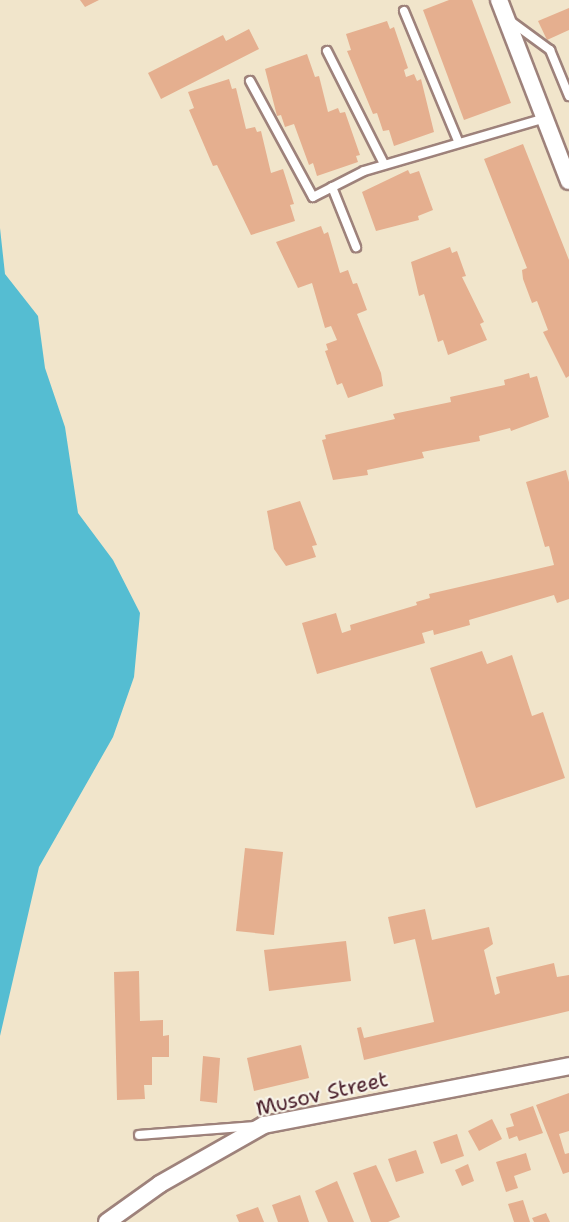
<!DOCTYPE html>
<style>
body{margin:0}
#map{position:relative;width:569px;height:1222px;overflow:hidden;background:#f1e5cb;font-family:"Shantell Sans",sans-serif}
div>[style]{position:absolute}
.water>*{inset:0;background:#55bdd2}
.building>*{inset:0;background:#e5af8f}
.roads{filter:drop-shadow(2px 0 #9e827b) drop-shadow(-2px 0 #9e827b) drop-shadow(0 2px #9e827b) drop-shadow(0 -2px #9e827b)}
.lane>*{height:8px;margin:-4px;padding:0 4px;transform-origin:4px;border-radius:4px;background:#fff}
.street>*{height:16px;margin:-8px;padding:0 8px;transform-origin:8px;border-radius:8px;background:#fff}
span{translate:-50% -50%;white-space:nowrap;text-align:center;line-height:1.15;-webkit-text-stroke:4.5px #f7f3e8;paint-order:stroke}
.street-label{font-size:21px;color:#4a1f2b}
</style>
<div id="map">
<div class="water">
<div style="clip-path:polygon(0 228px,5px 274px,38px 316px,45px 368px,65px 427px,78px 513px,113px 560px,140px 613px,134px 677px,113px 737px,39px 867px,0 1036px)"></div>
</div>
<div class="building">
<div style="clip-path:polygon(80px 0,99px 0,85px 7px)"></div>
<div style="clip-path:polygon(449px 0,472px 0,511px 103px,464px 120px,423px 10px)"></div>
<div style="clip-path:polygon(569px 8px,569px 30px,547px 40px,538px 21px)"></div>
<div style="clip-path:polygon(387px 21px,390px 29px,394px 27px,408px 68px,404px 70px,406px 77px,414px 74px,417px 81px,421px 79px,434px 132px,394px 146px,389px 130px,383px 131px,377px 113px,373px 114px,347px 51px,351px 50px,346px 34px)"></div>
<div style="clip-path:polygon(249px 29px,259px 49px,161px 99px,148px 73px,223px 35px,226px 41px)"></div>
<div style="clip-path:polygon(307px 54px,315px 77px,319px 76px,328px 112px,338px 108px,340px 113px,345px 112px,360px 155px,356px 156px,358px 162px,317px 176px,313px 163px,309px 165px,294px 124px,285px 127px,281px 115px,277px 116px,265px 69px)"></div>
<div style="clip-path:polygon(229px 79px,232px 89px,236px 88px,246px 129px,255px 127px,257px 132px,261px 131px,271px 173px,283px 169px,294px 204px,290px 205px,295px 221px,251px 235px,217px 165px,213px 166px,189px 110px,194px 108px,188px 92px)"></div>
<div style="clip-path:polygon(523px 144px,569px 260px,569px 376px,566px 378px,543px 332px,548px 330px,537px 301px,532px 303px,523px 279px,522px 270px,527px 268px,484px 159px)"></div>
<div style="clip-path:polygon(408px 170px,410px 174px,419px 171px,433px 210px,418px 216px,419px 220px,376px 231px,362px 192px)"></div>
<div style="clip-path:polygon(321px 226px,324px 234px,328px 232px,340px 273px,348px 270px,353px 284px,357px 283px,367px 310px,357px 314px,381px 373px,383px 386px,348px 398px,342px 383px,337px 385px,325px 351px,328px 350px,326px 344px,337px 340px,331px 326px,325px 328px,312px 283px,298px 288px,276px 242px)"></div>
<div style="clip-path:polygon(450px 247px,452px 253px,457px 251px,466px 276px,462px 277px,484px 322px,480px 324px,487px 340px,448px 355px,443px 340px,438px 342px,424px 294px,419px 296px,411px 262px)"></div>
<div style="clip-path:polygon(529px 373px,530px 378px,537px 376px,549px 417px,511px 431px,510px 428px,479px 436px,480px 441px,422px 452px,424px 458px,367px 470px,368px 475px,333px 480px,322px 440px,326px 439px,325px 435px,395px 419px,393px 414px,451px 402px,450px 397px,505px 385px,504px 380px)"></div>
<div style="clip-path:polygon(566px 470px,569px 482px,569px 599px,557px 603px,554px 595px,469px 620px,470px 625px,434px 635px,433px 630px,422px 633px,425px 643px,317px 674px,302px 623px,336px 613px,342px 633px,351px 630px,350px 625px,417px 605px,416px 602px,430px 598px,429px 594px,554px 565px,549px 546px,545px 547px,526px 482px)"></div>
<div style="clip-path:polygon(300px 501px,317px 545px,312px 546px,316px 557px,286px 566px,274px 549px,267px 511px)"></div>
<div style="clip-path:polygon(482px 651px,487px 664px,512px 655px,532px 716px,543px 712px,565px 778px,476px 808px,430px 668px)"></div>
<div style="clip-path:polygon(245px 848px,283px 852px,274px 935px,236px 931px)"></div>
<div style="clip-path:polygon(425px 909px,432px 940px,489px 927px,493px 944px,484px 950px,495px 995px,500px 993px,496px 977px,554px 963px,557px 977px,569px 975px,569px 1011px,364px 1060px,357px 1028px,361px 1027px,364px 1038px,434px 1022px,415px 939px,394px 944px,388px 917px)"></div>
<div style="clip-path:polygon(346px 941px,351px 981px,269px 991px,264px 950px)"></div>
<div style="clip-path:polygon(139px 971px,140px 1021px,163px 1020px,163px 1036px,169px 1035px,169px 1057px,152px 1057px,152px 1085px,144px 1085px,145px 1099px,117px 1100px,114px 972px)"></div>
<div style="clip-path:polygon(301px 1045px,309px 1078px,254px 1091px,247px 1058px)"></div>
<div style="clip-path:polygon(203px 1056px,220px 1058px,217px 1103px,200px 1101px)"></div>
<div style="clip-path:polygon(569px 1093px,569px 1131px,559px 1134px,565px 1154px,569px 1153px,569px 1172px,563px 1174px,536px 1105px)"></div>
<div style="clip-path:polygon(533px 1106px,543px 1133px,519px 1141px,517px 1136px,509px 1139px,506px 1128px,514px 1126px,510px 1114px)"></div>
<div style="clip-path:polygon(492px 1119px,502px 1139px,479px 1151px,468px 1131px)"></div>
<div style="clip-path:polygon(457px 1134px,464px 1156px,441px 1164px,433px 1142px)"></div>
<div style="clip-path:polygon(416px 1150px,424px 1173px,396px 1182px,388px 1159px)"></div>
<div style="clip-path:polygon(526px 1153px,531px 1170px,514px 1176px,518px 1188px,506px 1192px,496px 1162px)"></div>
<div style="clip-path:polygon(468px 1164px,474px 1181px,462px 1186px,455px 1170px)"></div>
<div style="clip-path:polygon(376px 1165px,400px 1217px,388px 1222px,371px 1222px,353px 1173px)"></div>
<div style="clip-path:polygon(337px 1181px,354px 1222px,328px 1222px,315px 1191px)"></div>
<div style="clip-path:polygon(300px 1195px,309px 1222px,278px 1222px,272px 1205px)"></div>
<div style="clip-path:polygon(523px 1200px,530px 1222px,514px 1222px,508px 1204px)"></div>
<div style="clip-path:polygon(258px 1207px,264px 1222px,239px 1222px,236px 1215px)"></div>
<div style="clip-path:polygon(546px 1213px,550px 1222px,534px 1222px,532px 1218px)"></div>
</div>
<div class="roads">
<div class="lane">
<div style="left:404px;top:11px;width:141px;rotate:67.4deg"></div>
<div style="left:509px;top:20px;width:51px;rotate:36.2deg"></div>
<div style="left:550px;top:50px;width:50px;rotate:67.6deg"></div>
<div style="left:327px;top:51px;width:127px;rotate:63.2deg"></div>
<div style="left:250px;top:81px;width:132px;rotate:61.5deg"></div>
<div style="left:313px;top:197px;width:57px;rotate:-27deg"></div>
<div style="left:364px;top:171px;width:189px;rotate:-16.3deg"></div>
<div style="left:332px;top:187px;width:65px;rotate:68.2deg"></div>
<div style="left:139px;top:1135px;width:116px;rotate:-4.4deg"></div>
</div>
<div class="street">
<div style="left:499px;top:0;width:194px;rotate:68.9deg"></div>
<div style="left:107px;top:1222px;width:65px;rotate:-35.6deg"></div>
<div style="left:160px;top:1184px;width:120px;rotate:-29.6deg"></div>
<div style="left:264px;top:1125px;width:311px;rotate:-10.9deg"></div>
</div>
</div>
<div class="street-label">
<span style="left:322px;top:1094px;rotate:-13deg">Musov Street</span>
</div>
</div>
